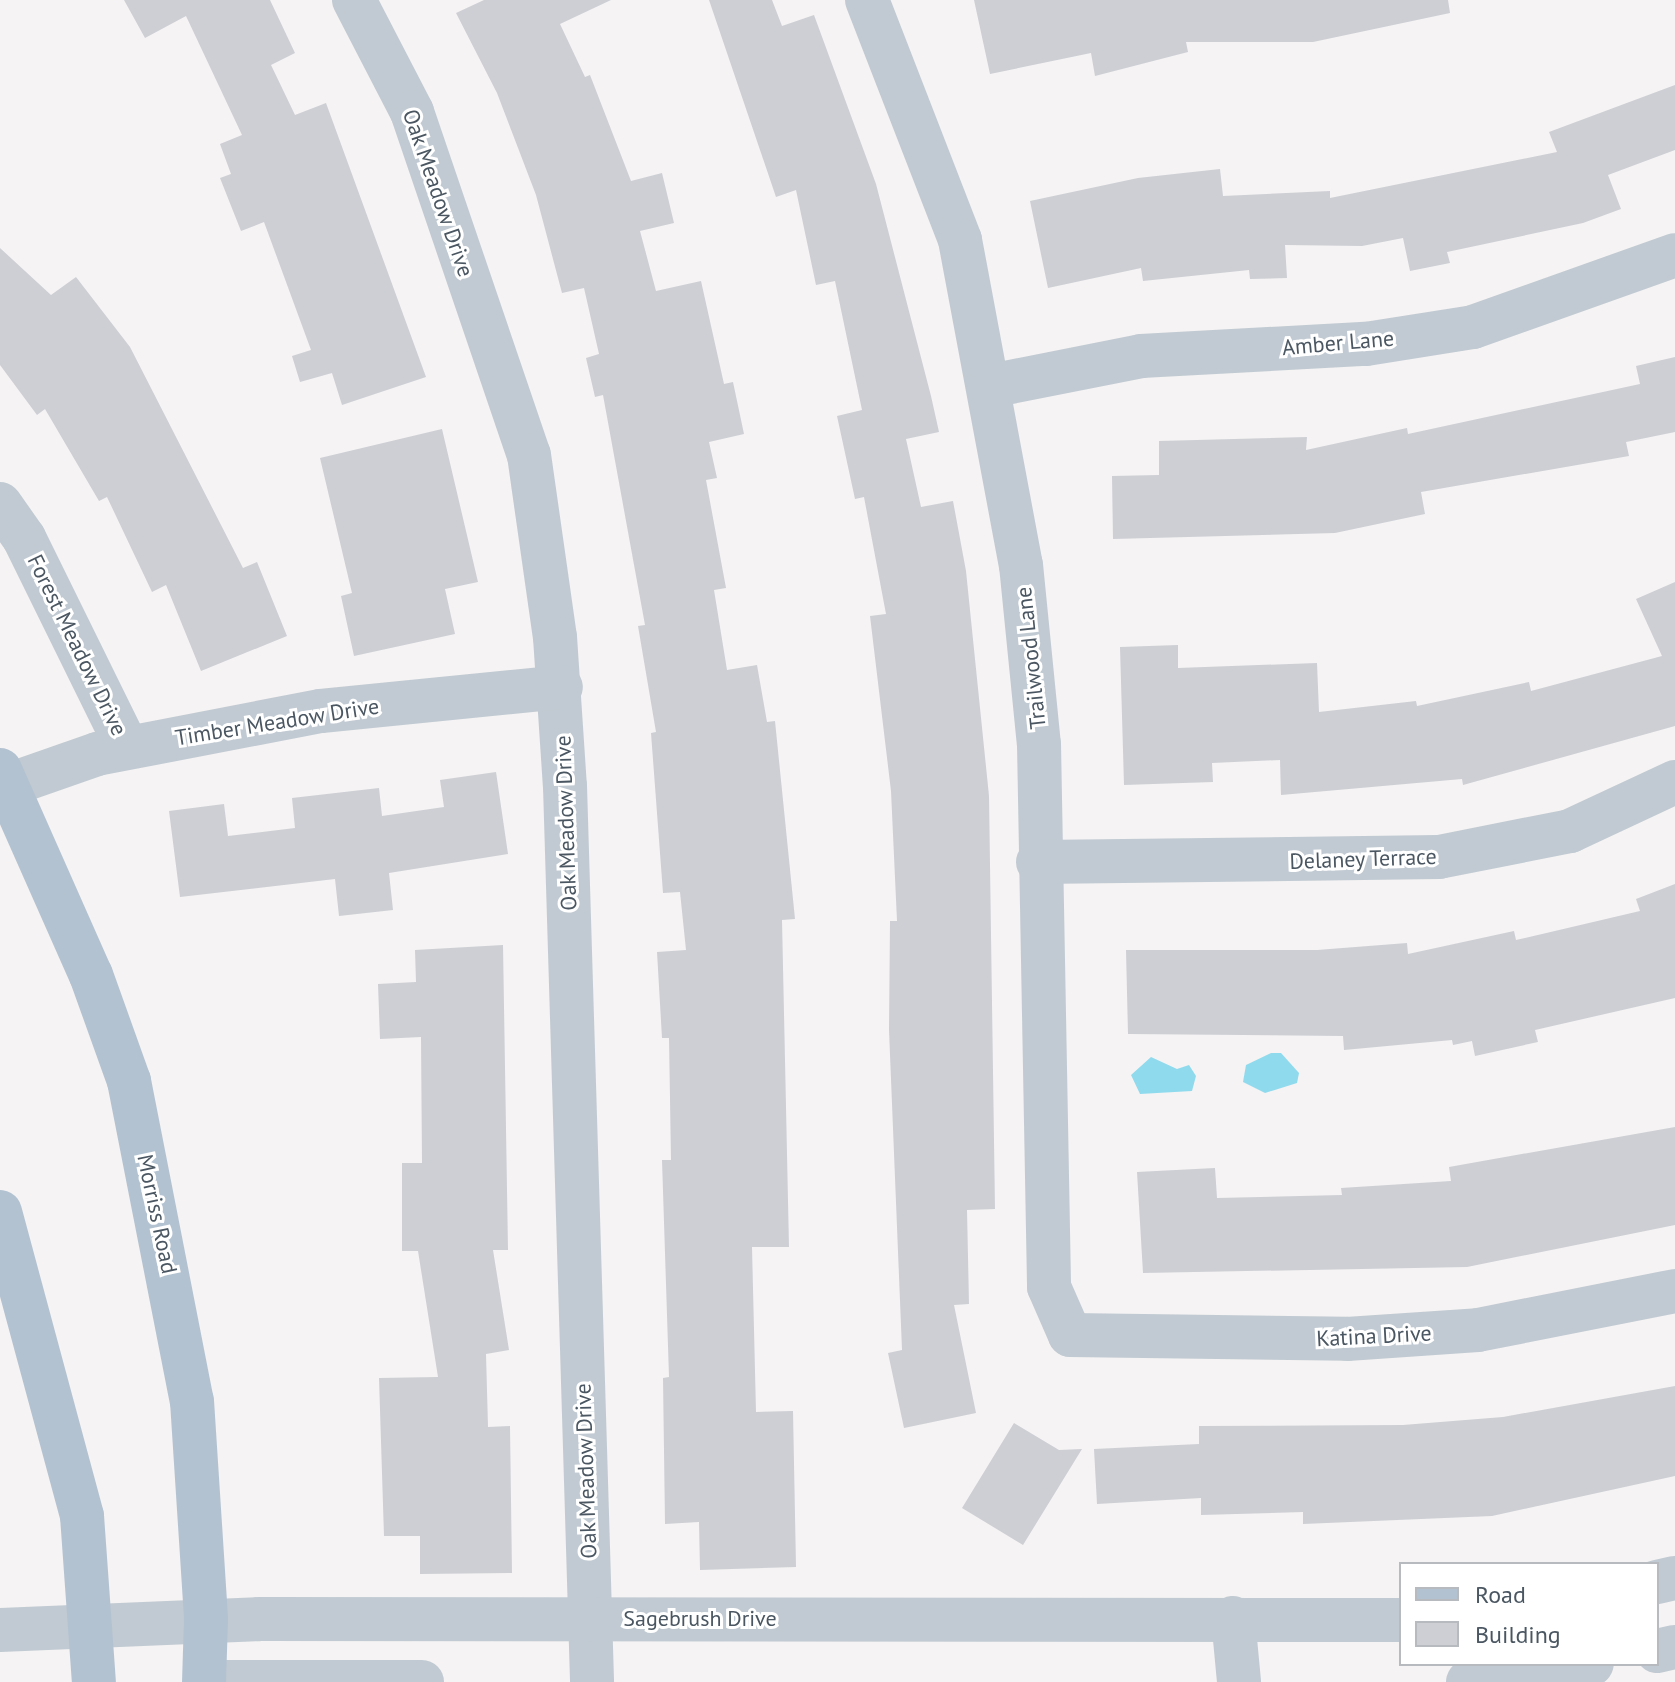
<!DOCTYPE html>
<style>
body{margin:0}
#map{position:relative;width:1675px;height:1682px;overflow:hidden;background:#f5f3f3;font-family:"PT Sans",sans-serif}
div>[style]{position:absolute}
.water>*{inset:0;background:#90daee}
.building>*{inset:0;background:#cdcfd5}
.minor>*{height:44px;margin:-22px;padding:0 22px;transform-origin:22px;border-radius:22px;background:#c1cad2}
.major>*{height:44px;margin:-22px;padding:0 22px;transform-origin:22px;border-radius:22px;background:#b3c2d1}
span{translate:-50% -50%;white-space:nowrap;text-align:center;line-height:1.15;-webkit-text-stroke:6px #fff;paint-order:stroke}
.street-label{font-size:22px;color:#4a5661}
.legend{position:absolute;left:1399px;top:1562px;width:260px;height:104px;box-sizing:border-box;background:#fff;border:2px solid #b7bbc0;margin:0;padding:10px 14px;list-style:none;font-size:24px;color:#4a5661}
.legend li{display:flex;align-items:center;gap:16px;height:40px}
.legend b{width:40px;border:2px solid #b7bbc0}
</style>
<div id="map">
<div class="water">
<div style="clip-path:polygon(1271px 1053px,1281px 1053px,1299px 1073px,1297px 1083px,1265px 1093px,1243px 1082px,1246px 1065px)"></div>
<div style="clip-path:polygon(1151px 1057px,1177px 1069px,1189px 1065px,1196px 1076px,1192px 1091px,1140px 1094px,1131px 1075px)"></div>
</div>
<div class="building">
<div style="clip-path:polygon(124px 0,270px 0,295px 53px,271px 65px,295px 115px,326px 103px,426px 377px,342px 405px,332px 373px,300px 382px,292px 356px,311px 350px,264px 222px,241px 231px,220px 178px,231px 174px,220px 144px,242px 135px,186px 16px,145px 38px)"></div>
<div style="clip-path:polygon(484px 0,611px 0,560px 24px,585px 77px,590px 75px,631px 181px,662px 173px,674px 223px,640px 231px,656px 291px,701px 281px,724px 384px,733px 382px,744px 434px,709px 442px,717px 478px,706px 480px,726px 588px,714px 590px,727px 670px,757px 665px,767px 722px,775px 721px,795px 919px,782px 920px,789px 1247px,752px 1247px,756px 1412px,793px 1411px,796px 1567px,700px 1570px,699px 1522px,665px 1524px,663px 1378px,669px 1377px,662px 1160px,671px 1160px,669px 1038px,662px 1038px,657px 952px,686px 950px,680px 892px,663px 893px,651px 733px,656px 732px,638px 626px,645px 625px,603px 395px,595px 397px,586px 358px,599px 354px,584px 288px,562px 293px,536px 195px,497px 93px,456px 13px)"></div>
<div style="clip-path:polygon(709px 0,772px 0,782px 26px,814px 15px,876px 184px,931px 396px,939px 432px,906px 439px,921px 507px,953px 501px,966px 571px,989px 796px,995px 1209px,967px 1210px,969px 1304px,954px 1305px,976px 1413px,904px 1428px,888px 1353px,902px 1350px,889px 1030px,890px 921px,897px 921px,891px 791px,870px 616px,886px 614px,864px 497px,855px 499px,837px 416px,862px 410px,835px 281px,816px 285px,796px 190px,776px 197px)"></div>
<div style="clip-path:polygon(974px 0,1448px 0,1450px 13px,1313px 42px,1186px 42px,1188px 52px,1095px 76px,1091px 53px,990px 74px)"></div>
<div style="clip-path:polygon(1675px 85px,1675px 150px,1608px 175px,1621px 209px,1583px 223px,1447px 252px,1450px 263px,1410px 271px,1403px 238px,1362px 246px,1285px 245px,1287px 278px,1250px 279px,1249px 270px,1143px 281px,1141px 268px,1048px 288px,1030px 201px,1138px 178px,1220px 169px,1223px 196px,1330px 191px,1330px 198px,1557px 152px,1549px 132px)"></div>
<div style="clip-path:polygon(0 248px,51px 295px,76px 277px,130px 347px,243px 568px,257px 562px,287px 636px,201px 671px,166px 585px,152px 592px,107px 497px,99px 501px,45px 409px,37px 415px,0 365px)"></div>
<div style="clip-path:polygon(1675px 357px,1675px 432px,1626px 442px,1629px 456px,1421px 492px,1425px 514px,1335px 533px,1113px 539px,1112px 476px,1159px 475px,1159px 441px,1307px 437px,1306px 450px,1407px 428px,1408px 434px,1640px 384px,1636px 366px)"></div>
<div style="clip-path:polygon(442px 429px,478px 582px,445px 589px,455px 634px,354px 656px,341px 596px,352px 593px,320px 458px)"></div>
<div style="clip-path:polygon(1675px 582px,1675px 726px,1463px 785px,1462px 779px,1281px 795px,1280px 760px,1212px 763px,1213px 782px,1124px 785px,1120px 647px,1178px 645px,1178px 668px,1317px 663px,1319px 712px,1416px 701px,1417px 706px,1529px 682px,1531px 691px,1662px 656px,1636px 599px)"></div>
<div style="clip-path:polygon(496px 772px,508px 854px,389px 873px,393px 910px,339px 916px,335px 879px,180px 897px,169px 811px,224px 804px,228px 836px,295px 828px,292px 798px,379px 788px,382px 816px,444px 807px,440px 780px)"></div>
<div style="clip-path:polygon(1675px 884px,1675px 998px,1535px 1030px,1538px 1042px,1475px 1056px,1472px 1041px,1453px 1045px,1452px 1040px,1344px 1050px,1343px 1036px,1128px 1034px,1126px 950px,1317px 950px,1407px 943px,1408px 954px,1514px 931px,1516px 940px,1640px 911px,1636px 899px)"></div>
<div style="clip-path:polygon(503px 945px,508px 1250px,493px 1250px,509px 1350px,486px 1354px,488px 1427px,510px 1426px,512px 1573px,420px 1574px,420px 1536px,384px 1536px,379px 1378px,438px 1377px,418px 1251px,402px 1251px,402px 1163px,422px 1163px,421px 1037px,380px 1039px,378px 984px,416px 982px,415px 950px)"></div>
<div style="clip-path:polygon(1675px 1127px,1675px 1225px,1467px 1267px,1143px 1273px,1137px 1172px,1215px 1168px,1217px 1198px,1342px 1195px,1341px 1188px,1451px 1181px,1449px 1167px)"></div>
<div style="clip-path:polygon(1675px 1386px,1675px 1476px,1492px 1516px,1303px 1524px,1303px 1512px,1201px 1515px,1201px 1498px,1097px 1504px,1094px 1449px,1199px 1444px,1199px 1426px,1403px 1425px,1503px 1417px)"></div>
<div style="clip-path:polygon(1014px 1423px,1059px 1450px,1082px 1449px,1023px 1545px,962px 1508px)"></div>
</div>
<div class="minor">
<div style="left:354px;top:0;width:126px;rotate:62.6deg"></div>
<div style="left:412px;top:112px;width:362px;rotate:71.2deg"></div>
<div style="left:529px;top:455px;width:184px;rotate:81.9deg"></div>
<div style="left:555px;top:637px;width:149px;rotate:86.2deg"></div>
<div style="left:565px;top:786px;width:896px;rotate:88.27deg"></div>
<div style="left:867px;top:0;width:257px;rotate:68.8deg"></div>
<div style="left:960px;top:240px;width:331px;rotate:79.4deg"></div>
<div style="left:1021px;top:565px;width:180px;rotate:84.3deg"></div>
<div style="left:1039px;top:744px;width:543px;rotate:88.94deg"></div>
<div style="left:1049px;top:1287px;width:52px;rotate:66.4deg"></div>
<div style="left:1070px;top:1335px;width:277px;rotate:0.8deg"></div>
<div style="left:1347px;top:1339px;width:131px;rotate:-3.9deg"></div>
<div style="left:1478px;top:1330px;width:201px;rotate:-11.2deg"></div>
<div style="left:990px;top:386px;width:154px;rotate:-11.2deg"></div>
<div style="left:1141px;top:356px;width:225px;rotate:-3.1deg"></div>
<div style="left:1366px;top:344px;width:108px;rotate:-9deg"></div>
<div style="left:1473px;top:327px;width:214px;rotate:-19.6deg"></div>
<div style="left:0;top:504px;width:42px;rotate:54.8deg"></div>
<div style="left:24px;top:538px;width:233px;rotate:63.8deg"></div>
<div style="left:0;top:788px;width:103px;rotate:-19.3deg"></div>
<div style="left:97px;top:754px;width:228px;rotate:-10.9deg"></div>
<div style="left:321px;top:711px;width:241px;rotate:-5.7deg"></div>
<div style="left:1038px;top:862px;width:401px;rotate:-0.7deg"></div>
<div style="left:1439px;top:857px;width:134px;rotate:-11.2deg"></div>
<div style="left:1570px;top:831px;width:116px;rotate:-25deg"></div>
<div style="left:1657px;top:1582px;width:18px;rotate:-13deg"></div>
<div style="left:1233px;top:1618px;width:64px;rotate:84.6deg"></div>
<div style="left:0;top:1630px;width:259px;rotate:-2.4deg"></div>
<div style="left:259px;top:1619px;width:1142px;rotate:0.05deg"></div>
<div style="left:1657px;top:1651px;width:18px;rotate:-13deg"></div>
<div style="left:222px;top:1682px;width:200px"></div>
<div style="left:1468px;top:1682px;width:125px;rotate:-8.3deg"></div>
</div>
<div class="major">
<div style="left:0;top:770px;width:224px;rotate:66.1deg"></div>
<div style="left:91px;top:975px;width:113px;rotate:70.3deg"></div>
<div style="left:129px;top:1081px;width:326px;rotate:78.9deg"></div>
<div style="left:192px;top:1401px;width:218px;rotate:86.3deg"></div>
<div style="left:206px;top:1619px;width:63px;rotate:91.8deg"></div>
<div style="left:0;top:1212px;width:315px;rotate:74.9deg"></div>
<div style="left:82px;top:1516px;width:166px;rotate:85.9deg"></div>
</div>
<div class="street-label">
<span style="left:438px;top:193px;rotate:71deg">Oak Meadow Drive</span>
<span style="left:1338px;top:343px;rotate:-5deg">Amber Lane</span>
<span style="left:77px;top:645px;rotate:64deg">Forest Meadow Drive</span>
<span style="left:1031px;top:658px;rotate:-96deg">Trailwood Lane</span>
<span style="left:277px;top:722px;rotate:-9deg">Timber Meadow Drive</span>
<span style="left:566px;top:823px;rotate:-92deg">Oak Meadow Drive</span>
<span style="left:1363px;top:859px;rotate:-2deg">Delaney Terrace</span>
<span style="left:157px;top:1214px;rotate:78deg">Morriss Road</span>
<span style="left:1374px;top:1336px;rotate:-3deg">Katina Drive</span>
<span style="left:586px;top:1471px;rotate:-92deg">Oak Meadow Drive</span>
<span style="left:700px;top:1619px">Sagebrush Drive</span>
</div>
<ul class="legend">
<li><b style="height:10px;background:#b3c2d1"></b>Road</li>
<li><b style="height:22px;background:#cdcfd5"></b>Building</li>
</ul>
</div>
